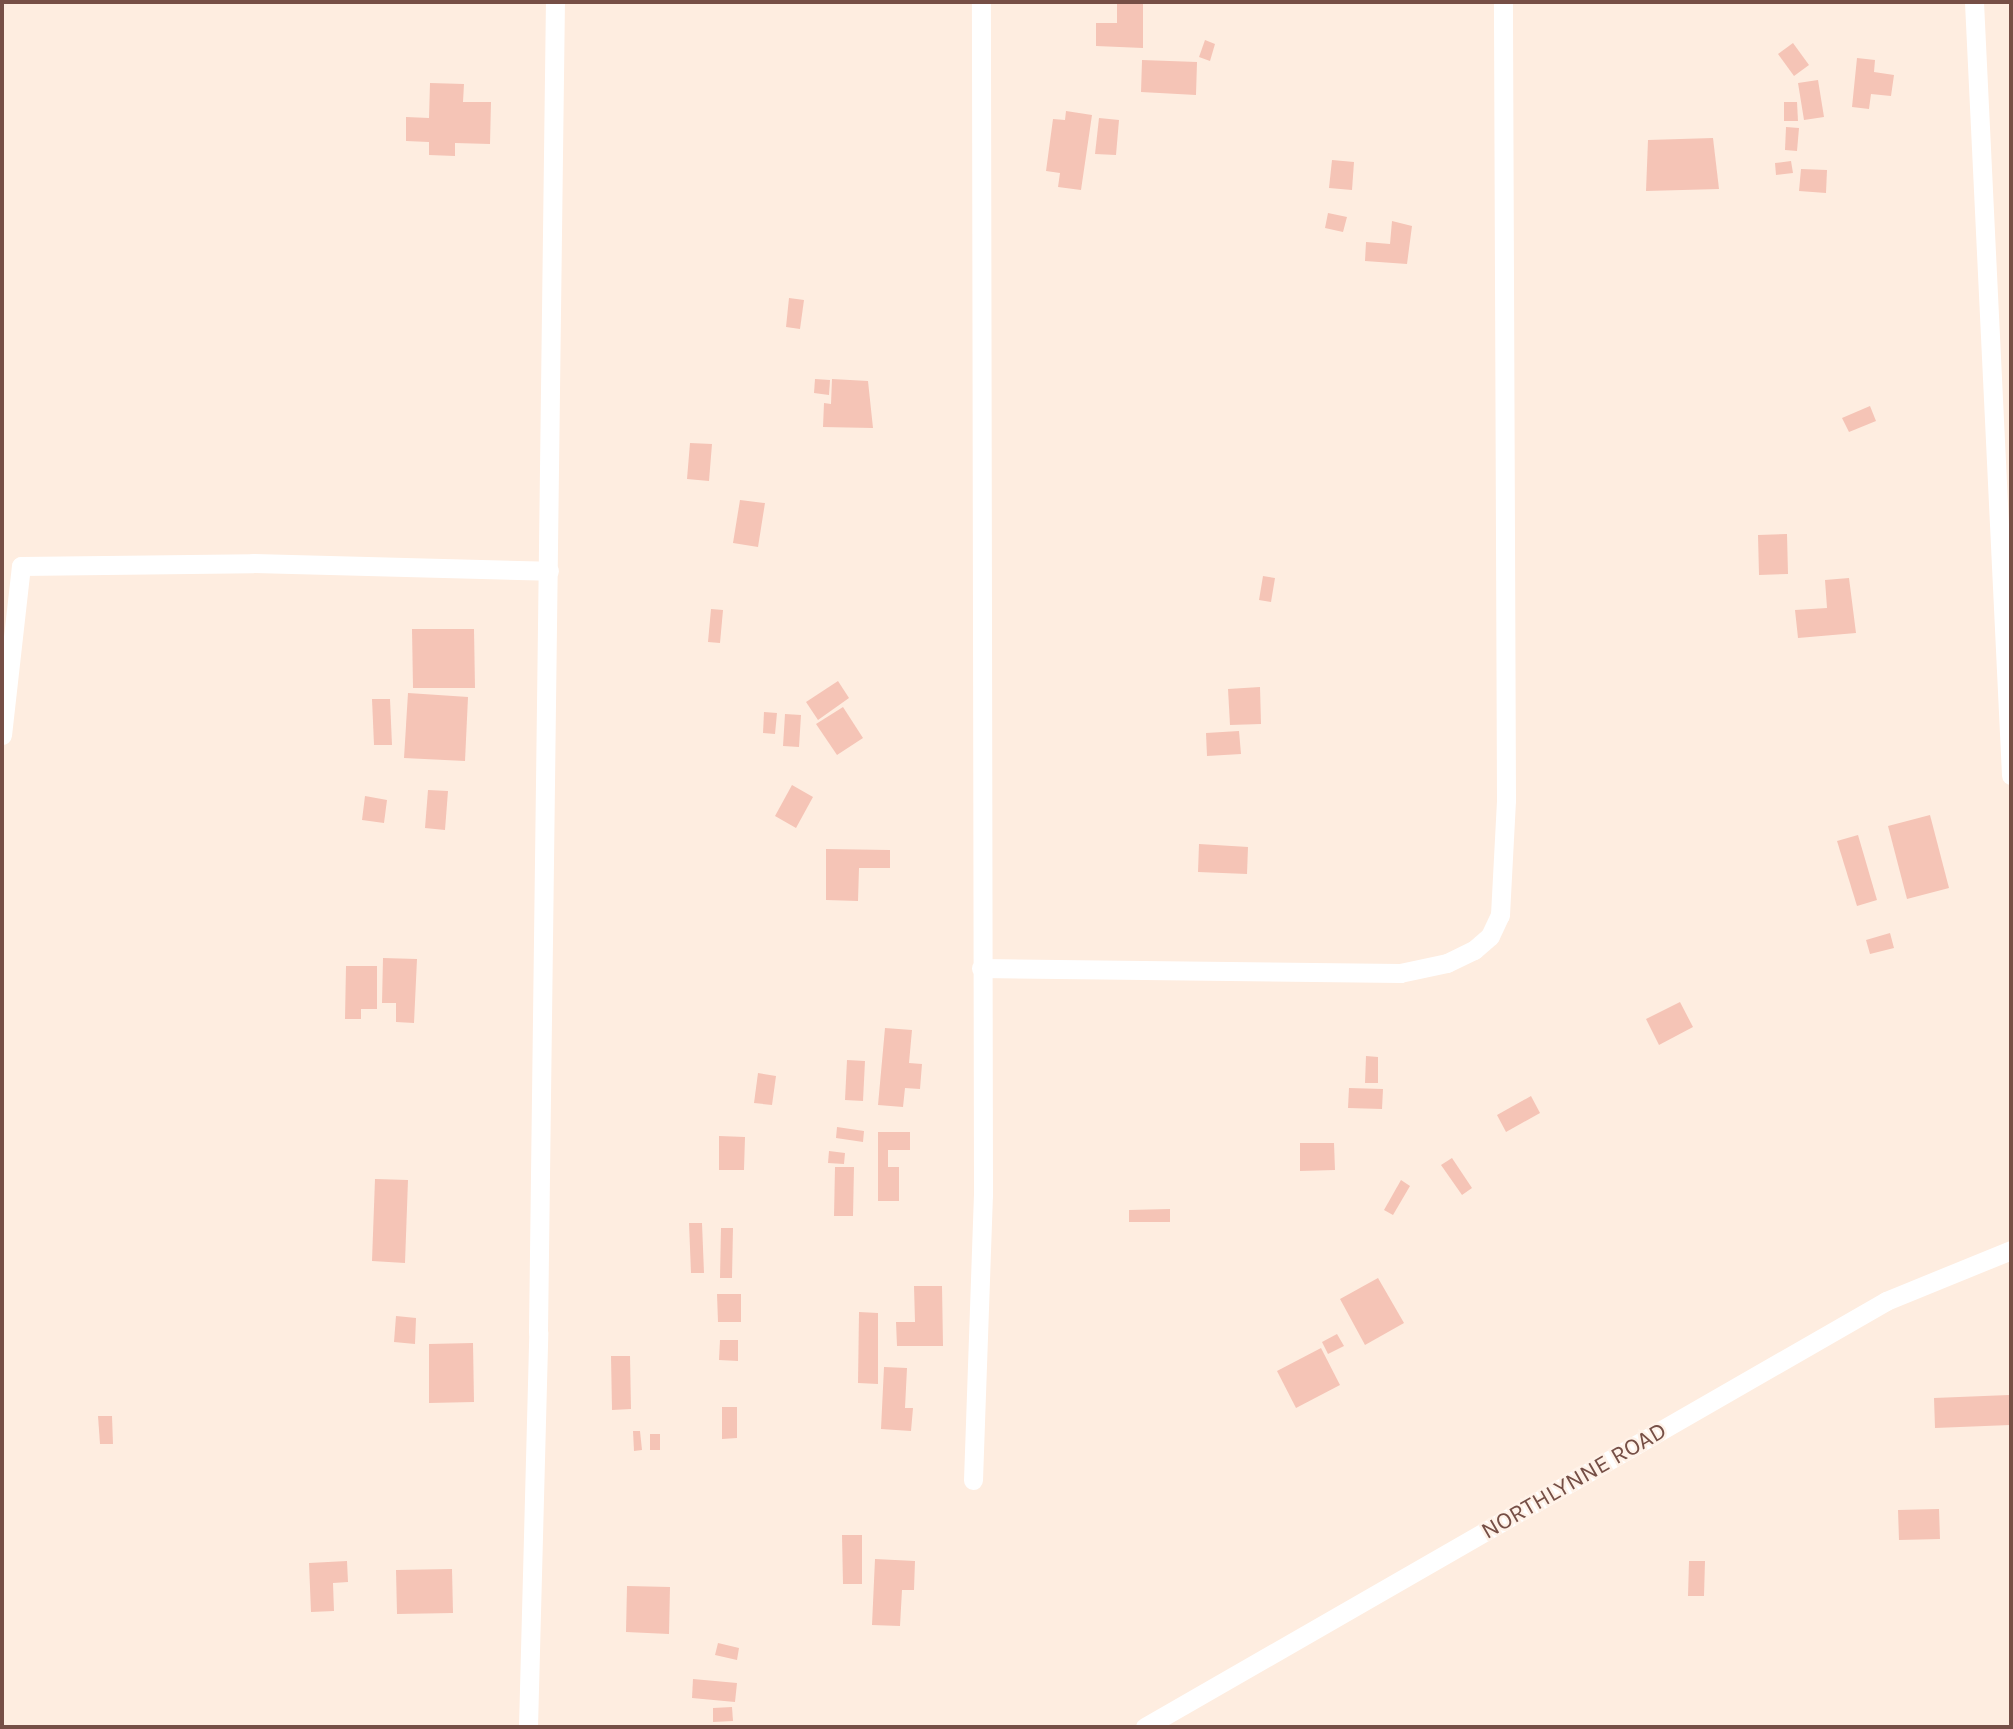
<!DOCTYPE html>
<style>
body{margin:0}
#map{position:relative;width:2013px;height:1729px;overflow:hidden;background:#feede0;font-family:Karla,sans-serif}
div>[style]{position:absolute}
.building>*{inset:0;background:#f5c4b6}
.minor>*{height:19px;margin:-9.5px;padding:0 9.5px;transform-origin:9.5px;border-radius:9.5px;background:#fff}
span{translate:-50% -50%;white-space:nowrap;text-align:center;line-height:1.15;-webkit-text-stroke:5px #fff2e8;paint-order:stroke}
.street-label{font-size:24px;color:#764f46}
.frame{position:absolute;inset:0;border:4px solid #764f46;pointer-events:none}
</style>
<div id="map">
<div class="building">
<div style="clip-path:polygon(1117px 2px,1143px 2px,1143px 48px,1096px 46px,1096px 23px,1117px 23px)"></div>
<div style="clip-path:polygon(1205px 40px,1215px 44px,1210px 61px,1199px 57px)"></div>
<div style="clip-path:polygon(1793px 43px,1809px 65px,1794px 76px,1778px 54px)"></div>
<div style="clip-path:polygon(1857px 58px,1875px 60px,1874px 72px,1894px 75px,1891px 96px,1871px 94px,1869px 109px,1852px 107px)"></div>
<div style="clip-path:polygon(1142px 60px,1197px 62px,1196px 95px,1141px 92px)"></div>
<div style="clip-path:polygon(1818px 80px,1824px 117px,1804px 120px,1798px 83px)"></div>
<div style="clip-path:polygon(430px 83px,464px 84px,463px 102px,491px 102px,490px 144px,455px 143px,455px 156px,429px 155px,429px 142px,406px 141px,406px 117px,429px 118px)"></div>
<div style="clip-path:polygon(1784px 102px,1797px 102px,1798px 121px,1784px 121px)"></div>
<div style="clip-path:polygon(1066px 111px,1092px 115px,1081px 190px,1058px 187px,1060px 173px,1046px 171px,1053px 119px,1065px 120px)"></div>
<div style="clip-path:polygon(1099px 118px,1119px 120px,1116px 155px,1095px 154px)"></div>
<div style="clip-path:polygon(1786px 127px,1799px 128px,1797px 151px,1785px 150px)"></div>
<div style="clip-path:polygon(1713px 138px,1719px 189px,1646px 191px,1648px 140px)"></div>
<div style="clip-path:polygon(1332px 160px,1354px 162px,1352px 190px,1329px 188px)"></div>
<div style="clip-path:polygon(1791px 161px,1793px 173px,1776px 175px,1775px 163px)"></div>
<div style="clip-path:polygon(1801px 169px,1827px 170px,1826px 193px,1799px 191px)"></div>
<div style="clip-path:polygon(1328px 213px,1347px 217px,1343px 232px,1325px 228px)"></div>
<div style="clip-path:polygon(1392px 221px,1412px 226px,1407px 264px,1365px 261px,1366px 242px,1390px 244px)"></div>
<div style="clip-path:polygon(789px 298px,804px 300px,800px 329px,786px 327px)"></div>
<div style="clip-path:polygon(815px 379px,830px 380px,829px 395px,814px 393px)"></div>
<div style="clip-path:polygon(832px 379px,868px 381px,873px 428px,823px 427px,824px 403px,831px 404px)"></div>
<div style="clip-path:polygon(1870px 406px,1876px 421px,1849px 432px,1842px 418px)"></div>
<div style="clip-path:polygon(690px 443px,712px 444px,709px 481px,687px 479px)"></div>
<div style="clip-path:polygon(740px 500px,765px 503px,758px 547px,733px 543px)"></div>
<div style="clip-path:polygon(1787px 534px,1788px 574px,1759px 575px,1758px 535px)"></div>
<div style="clip-path:polygon(1263px 576px,1275px 578px,1271px 602px,1259px 600px)"></div>
<div style="clip-path:polygon(1849px 578px,1856px 633px,1798px 638px,1795px 610px,1827px 608px,1825px 580px)"></div>
<div style="clip-path:polygon(711px 609px,723px 610px,720px 643px,708px 642px)"></div>
<div style="clip-path:polygon(412px 629px,474px 629px,475px 688px,413px 688px)"></div>
<div style="clip-path:polygon(838px 681px,849px 698px,818px 720px,806px 702px)"></div>
<div style="clip-path:polygon(1260px 687px,1261px 724px,1230px 725px,1228px 689px)"></div>
<div style="clip-path:polygon(408px 693px,468px 697px,465px 761px,404px 758px)"></div>
<div style="clip-path:polygon(372px 699px,390px 699px,392px 745px,374px 745px)"></div>
<div style="clip-path:polygon(843px 707px,863px 738px,837px 755px,816px 724px)"></div>
<div style="clip-path:polygon(764px 712px,777px 713px,775px 734px,763px 733px)"></div>
<div style="clip-path:polygon(785px 714px,801px 715px,799px 747px,783px 746px)"></div>
<div style="clip-path:polygon(1239px 731px,1241px 754px,1207px 756px,1206px 733px)"></div>
<div style="clip-path:polygon(792px 785px,813px 797px,796px 828px,775px 816px)"></div>
<div style="clip-path:polygon(428px 790px,448px 791px,445px 830px,425px 828px)"></div>
<div style="clip-path:polygon(365px 796px,387px 800px,384px 823px,362px 820px)"></div>
<div style="clip-path:polygon(1930px 815px,1949px 888px,1907px 899px,1888px 826px)"></div>
<div style="clip-path:polygon(1858px 835px,1877px 900px,1857px 906px,1837px 841px)"></div>
<div style="clip-path:polygon(1199px 844px,1248px 847px,1247px 874px,1198px 872px)"></div>
<div style="clip-path:polygon(826px 849px,890px 850px,890px 868px,859px 868px,858px 901px,826px 900px)"></div>
<div style="clip-path:polygon(1890px 933px,1894px 948px,1870px 954px,1866px 940px)"></div>
<div style="clip-path:polygon(383px 958px,417px 959px,414px 1023px,396px 1022px,396px 1003px,382px 1003px)"></div>
<div style="clip-path:polygon(346px 966px,377px 966px,377px 1009px,361px 1009px,361px 1019px,345px 1019px)"></div>
<div style="clip-path:polygon(1680px 1002px,1693px 1027px,1659px 1045px,1646px 1019px)"></div>
<div style="clip-path:polygon(885px 1028px,912px 1030px,909px 1063px,922px 1064px,920px 1089px,905px 1088px,903px 1107px,878px 1105px)"></div>
<div style="clip-path:polygon(1366px 1056px,1378px 1057px,1378px 1083px,1365px 1083px)"></div>
<div style="clip-path:polygon(847px 1060px,865px 1061px,863px 1101px,845px 1100px)"></div>
<div style="clip-path:polygon(758px 1073px,776px 1076px,772px 1105px,754px 1103px)"></div>
<div style="clip-path:polygon(1349px 1088px,1383px 1089px,1382px 1109px,1348px 1108px)"></div>
<div style="clip-path:polygon(1531px 1096px,1540px 1113px,1506px 1132px,1497px 1115px)"></div>
<div style="clip-path:polygon(837px 1127px,864px 1131px,863px 1142px,836px 1138px)"></div>
<div style="clip-path:polygon(878px 1132px,910px 1132px,910px 1150px,888px 1150px,888px 1167px,899px 1167px,899px 1201px,878px 1201px)"></div>
<div style="clip-path:polygon(719px 1136px,745px 1137px,744px 1170px,719px 1170px)"></div>
<div style="clip-path:polygon(1300px 1143px,1334px 1143px,1335px 1170px,1300px 1171px)"></div>
<div style="clip-path:polygon(829px 1151px,845px 1153px,844px 1164px,828px 1163px)"></div>
<div style="clip-path:polygon(1452px 1158px,1472px 1188px,1462px 1195px,1441px 1165px)"></div>
<div style="clip-path:polygon(835px 1167px,854px 1167px,853px 1216px,834px 1216px)"></div>
<div style="clip-path:polygon(375px 1179px,408px 1180px,405px 1263px,372px 1261px)"></div>
<div style="clip-path:polygon(1401px 1180px,1410px 1186px,1393px 1215px,1384px 1210px)"></div>
<div style="clip-path:polygon(1170px 1209px,1170px 1222px,1129px 1222px,1129px 1210px)"></div>
<div style="clip-path:polygon(689px 1223px,702px 1223px,704px 1273px,691px 1273px)"></div>
<div style="clip-path:polygon(721px 1228px,733px 1228px,732px 1278px,720px 1278px)"></div>
<div style="clip-path:polygon(1378px 1278px,1404px 1323px,1365px 1345px,1340px 1299px)"></div>
<div style="clip-path:polygon(914px 1286px,942px 1286px,943px 1346px,897px 1346px,896px 1322px,915px 1322px)"></div>
<div style="clip-path:polygon(717px 1294px,741px 1294px,741px 1322px,718px 1322px)"></div>
<div style="clip-path:polygon(859px 1312px,878px 1313px,878px 1384px,858px 1383px)"></div>
<div style="clip-path:polygon(396px 1316px,416px 1318px,415px 1344px,394px 1342px)"></div>
<div style="clip-path:polygon(1337px 1334px,1344px 1346px,1328px 1354px,1322px 1342px)"></div>
<div style="clip-path:polygon(720px 1340px,738px 1340px,738px 1361px,719px 1360px)"></div>
<div style="clip-path:polygon(473px 1343px,474px 1402px,429px 1403px,429px 1344px)"></div>
<div style="clip-path:polygon(1321px 1348px,1340px 1385px,1296px 1408px,1277px 1371px)"></div>
<div style="clip-path:polygon(611px 1356px,630px 1356px,631px 1409px,612px 1410px)"></div>
<div style="clip-path:polygon(884px 1367px,907px 1368px,905px 1408px,913px 1408px,911px 1431px,881px 1429px)"></div>
<div style="clip-path:polygon(2009px 1395px,2010px 1425px,1935px 1428px,1934px 1398px)"></div>
<div style="clip-path:polygon(722px 1407px,737px 1407px,737px 1438px,722px 1439px)"></div>
<div style="clip-path:polygon(98px 1416px,112px 1416px,113px 1444px,100px 1444px)"></div>
<div style="clip-path:polygon(633px 1431px,640px 1431px,642px 1450px,634px 1451px)"></div>
<div style="clip-path:polygon(650px 1434px,660px 1434px,660px 1450px,650px 1450px)"></div>
<div style="clip-path:polygon(1939px 1509px,1940px 1539px,1899px 1540px,1898px 1510px)"></div>
<div style="clip-path:polygon(842px 1535px,862px 1535px,862px 1584px,843px 1584px)"></div>
<div style="clip-path:polygon(875px 1559px,915px 1561px,914px 1590px,902px 1590px,900px 1626px,872px 1625px)"></div>
<div style="clip-path:polygon(347px 1561px,348px 1582px,333px 1583px,334px 1611px,311px 1612px,309px 1563px)"></div>
<div style="clip-path:polygon(1689px 1561px,1705px 1561px,1704px 1596px,1688px 1596px)"></div>
<div style="clip-path:polygon(452px 1569px,453px 1613px,397px 1614px,396px 1570px)"></div>
<div style="clip-path:polygon(627px 1586px,670px 1587px,669px 1634px,626px 1632px)"></div>
<div style="clip-path:polygon(718px 1643px,739px 1648px,737px 1660px,715px 1655px)"></div>
<div style="clip-path:polygon(693px 1679px,737px 1683px,735px 1702px,692px 1698px)"></div>
<div style="clip-path:polygon(732px 1707px,733px 1721px,713px 1722px,713px 1708px)"></div>
</div>
<div class="minor">
<div style="left:1974px;top:2px;width:774px;rotate:87.26deg"></div>
<div style="left:2px;top:735px;width:170px;rotate:-83.6deg"></div>
<div style="left:21px;top:566px;width:232px;rotate:-0.7deg"></div>
<div style="left:253px;top:563px;width:296px;rotate:1.5deg"></div>
<div style="left:981px;top:968px;width:419px;rotate:0.7deg"></div>
<div style="left:1400px;top:973px;width:48px;rotate:-12deg"></div>
<div style="left:1447px;top:963px;width:30px;rotate:-26deg"></div>
<div style="left:1474px;top:950px;width:21px;rotate:-41deg"></div>
<div style="left:1490px;top:936px;width:23px;rotate:-65deg"></div>
<div style="left:1500px;top:915px;width:115px;rotate:-87deg"></div>
<div style="left:1506px;top:800px;width:798px;rotate:-90.22deg"></div>
<div style="left:973px;top:1480px;width:285px;rotate:-88deg"></div>
<div style="left:983px;top:1195px;width:1193px;rotate:-90.1deg"></div>
<div style="left:528px;top:1727px;width:395px;rotate:-88.5deg"></div>
<div style="left:538px;top:1332px;width:1330px;rotate:-89.27deg"></div>
<div style="left:1145px;top:1727px;width:855px;rotate:-29.89deg"></div>
<div style="left:1886px;top:1301px;width:135px;rotate:-22.2deg"></div>
</div>
<div class="street-label">
<span style="left:1574px;top:1481px;rotate:-30deg">NORTHLYNNE ROAD</span>
</div>
<div class="frame"></div>
</div>
